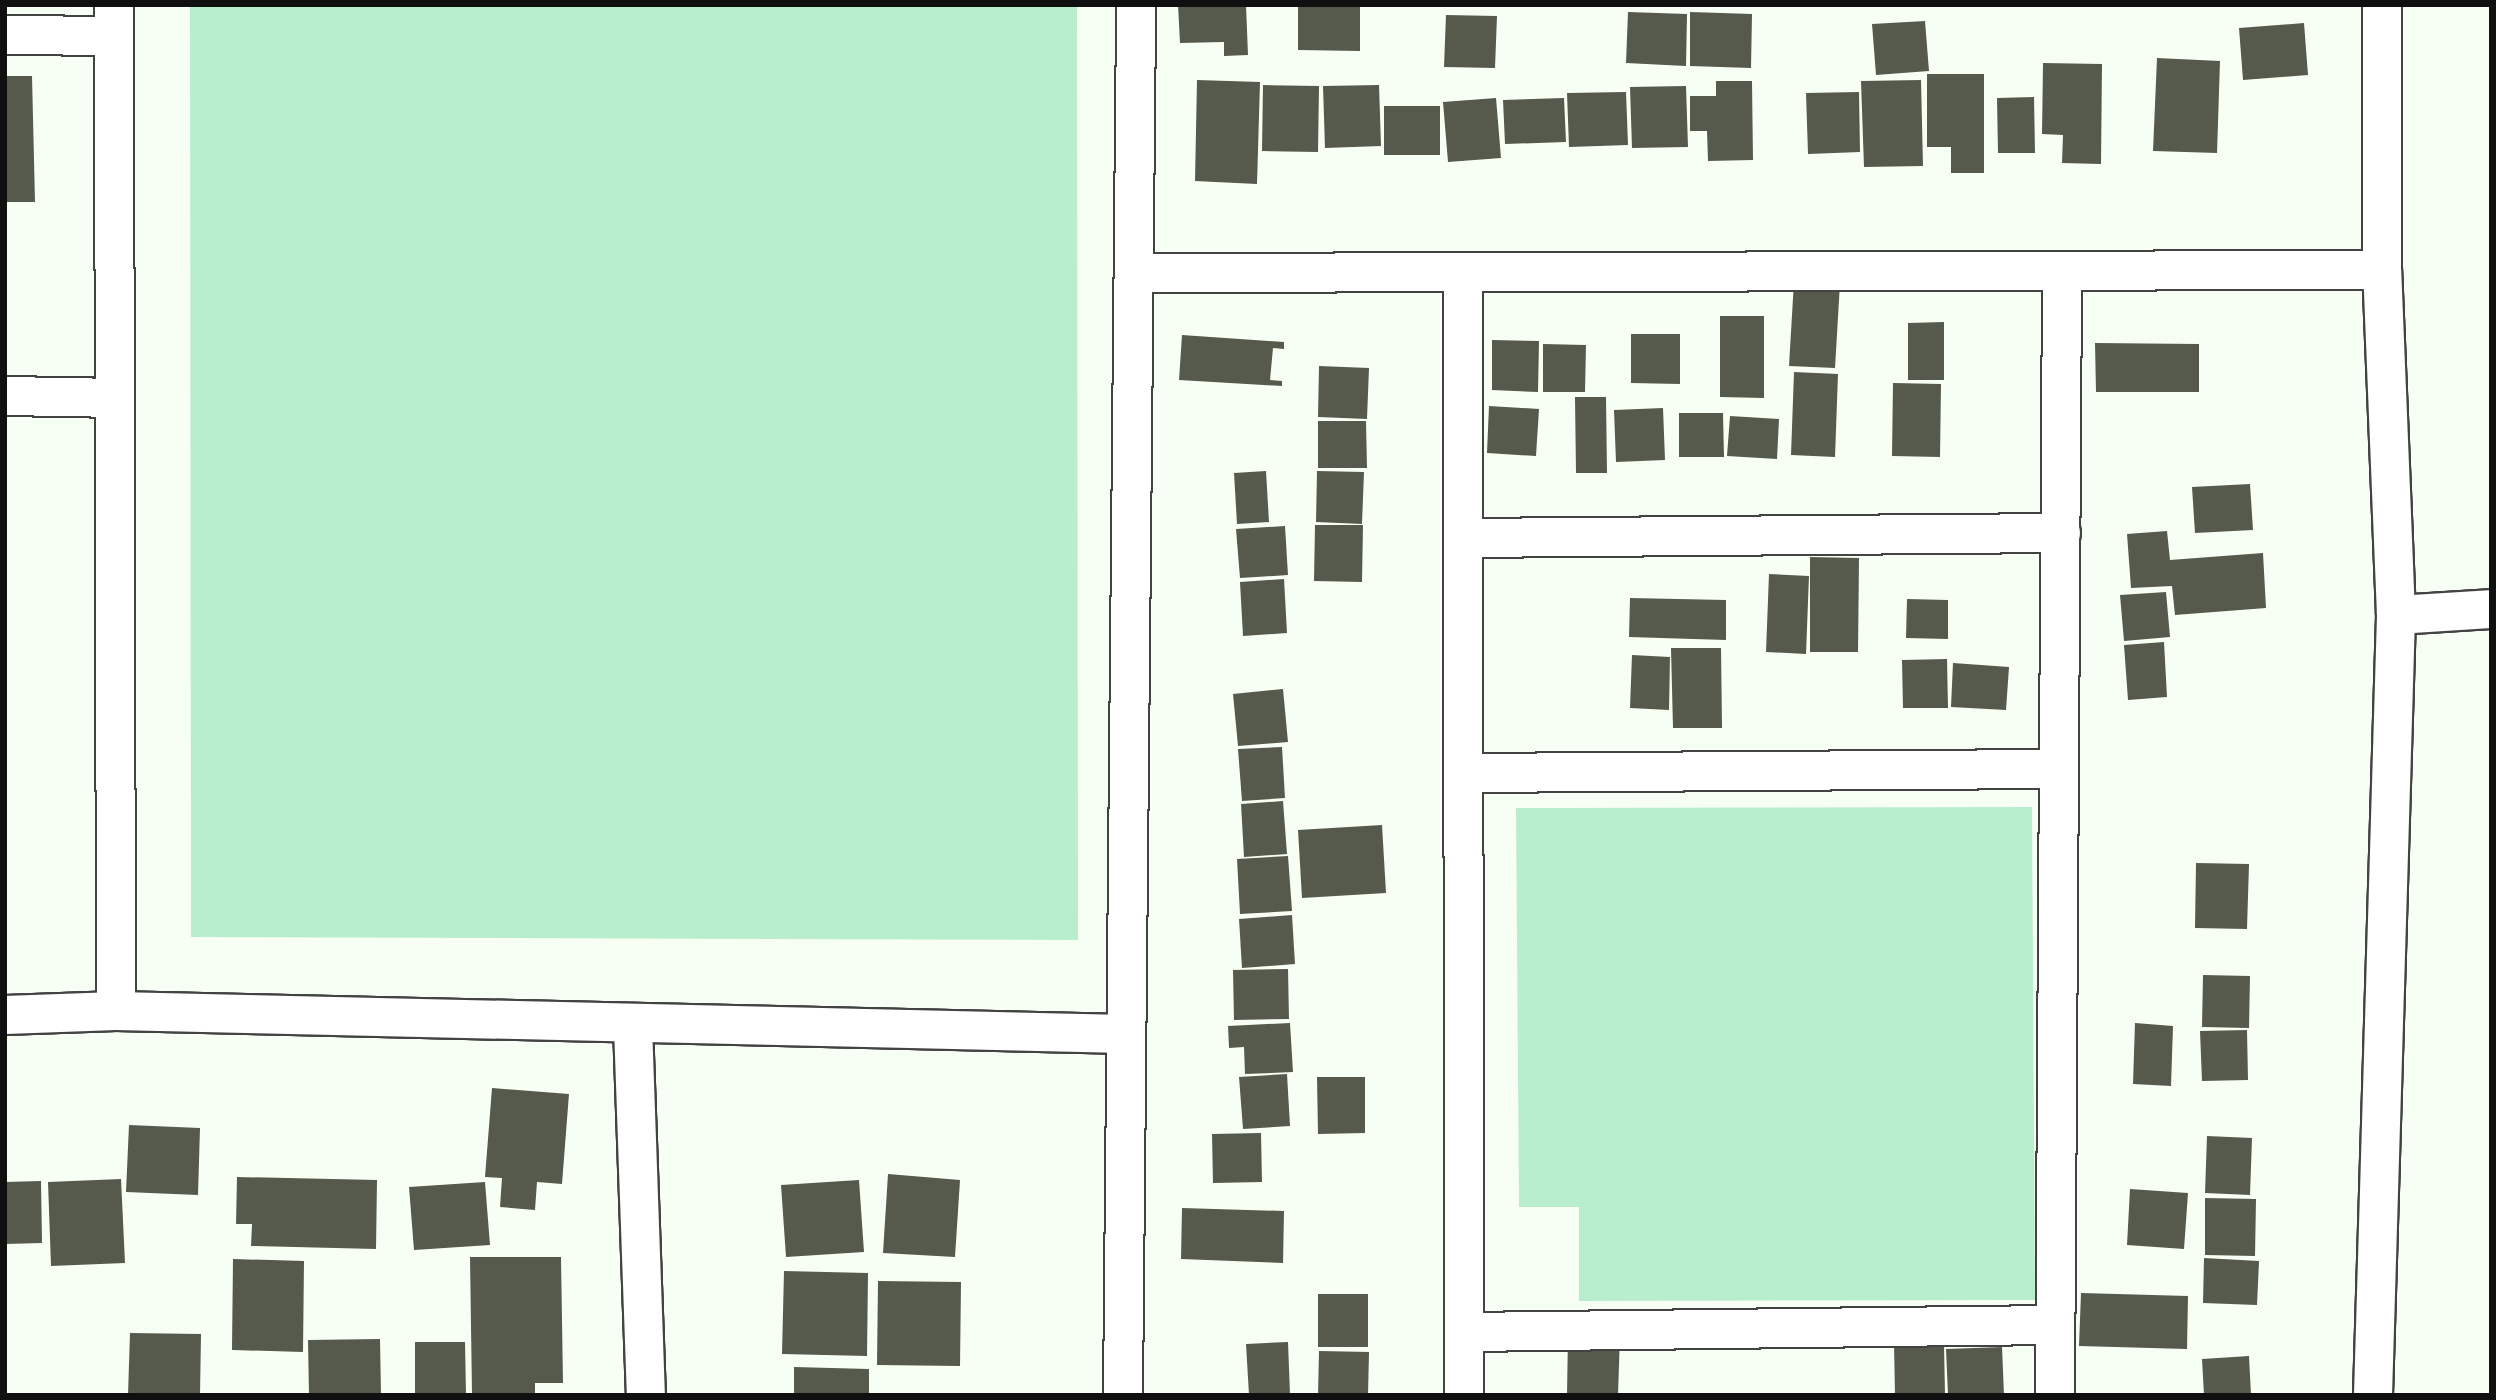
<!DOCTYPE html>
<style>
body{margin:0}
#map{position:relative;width:2496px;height:1400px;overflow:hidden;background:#f7fff4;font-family:"Zilla Slab",serif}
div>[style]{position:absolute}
.green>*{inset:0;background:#b9eecc}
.building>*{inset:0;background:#565a4c}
.roads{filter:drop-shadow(2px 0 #434343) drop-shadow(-2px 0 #434343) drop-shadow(0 2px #434343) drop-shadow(0 -2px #434343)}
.minor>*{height:38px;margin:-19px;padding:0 19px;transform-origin:19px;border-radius:19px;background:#fff}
span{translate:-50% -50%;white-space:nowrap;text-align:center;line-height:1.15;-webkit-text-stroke:7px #fff;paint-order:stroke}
.frame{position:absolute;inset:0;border:7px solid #101010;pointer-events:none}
</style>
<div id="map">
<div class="green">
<div style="clip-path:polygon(190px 5px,1077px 5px,1078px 940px,191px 937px)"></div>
<div style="clip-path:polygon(2032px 807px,2035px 1300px,1579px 1301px,1579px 1207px,1519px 1207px,1516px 808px)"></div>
</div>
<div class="building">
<div style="clip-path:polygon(1178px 5px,1246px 5px,1248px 55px,1224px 56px,1224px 42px,1180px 43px)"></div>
<div style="clip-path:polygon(1298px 5px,1360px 5px,1360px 51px,1298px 50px)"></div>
<div style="clip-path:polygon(1628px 12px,1687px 14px,1686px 66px,1626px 63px)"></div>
<div style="clip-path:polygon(1690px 12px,1752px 14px,1751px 68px,1690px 66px)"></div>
<div style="clip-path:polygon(1446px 15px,1497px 16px,1495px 68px,1444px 67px)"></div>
<div style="clip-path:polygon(1925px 21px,1929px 71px,1876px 75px,1872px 24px)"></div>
<div style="clip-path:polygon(2304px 23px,2308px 75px,2243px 80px,2239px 28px)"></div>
<div style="clip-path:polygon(2157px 58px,2220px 61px,2217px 153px,2153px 151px)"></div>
<div style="clip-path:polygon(2043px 63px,2102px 64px,2101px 164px,2062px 163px,2063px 135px,2042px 134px)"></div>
<div style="clip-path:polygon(1927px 74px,1984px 74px,1984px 173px,1951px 173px,1951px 147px,1927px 147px)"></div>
<div style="clip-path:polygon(5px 76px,32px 76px,35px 202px,5px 202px)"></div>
<div style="clip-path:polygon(1197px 80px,1260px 82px,1257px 184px,1195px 181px)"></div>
<div style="clip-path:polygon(1921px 80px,1923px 166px,1864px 167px,1861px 81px)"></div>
<div style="clip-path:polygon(1716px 81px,1752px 81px,1753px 160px,1708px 161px,1707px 131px,1690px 131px,1690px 96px,1716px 96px)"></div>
<div style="clip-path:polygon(1263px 85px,1319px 86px,1318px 152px,1262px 151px)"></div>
<div style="clip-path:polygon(1379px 85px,1381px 146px,1325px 148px,1323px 86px)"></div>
<div style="clip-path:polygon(1686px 86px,1688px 147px,1632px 148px,1630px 87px)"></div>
<div style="clip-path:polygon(1626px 92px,1628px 145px,1569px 147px,1567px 93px)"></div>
<div style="clip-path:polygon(1859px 92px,1860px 152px,1808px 154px,1806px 93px)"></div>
<div style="clip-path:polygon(2034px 97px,2035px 153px,1998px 153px,1997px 98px)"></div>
<div style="clip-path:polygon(1496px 98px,1501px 158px,1448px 162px,1443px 102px)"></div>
<div style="clip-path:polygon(1564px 98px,1566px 142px,1505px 144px,1503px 100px)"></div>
<div style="clip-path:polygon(1384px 106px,1440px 106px,1440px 155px,1384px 155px)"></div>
<div style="clip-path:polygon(1794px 281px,1840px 283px,1835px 368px,1789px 366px)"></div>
<div style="clip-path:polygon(1720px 316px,1764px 316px,1764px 398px,1720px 397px)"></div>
<div style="clip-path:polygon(1944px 322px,1944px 380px,1908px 380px,1908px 323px)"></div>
<div style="clip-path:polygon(1631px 334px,1680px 334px,1680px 384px,1631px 383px)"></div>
<div style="clip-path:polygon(1182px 335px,1284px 342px,1284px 349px,1273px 348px,1270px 380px,1282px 381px,1282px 386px,1179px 380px)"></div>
<div style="clip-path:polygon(1492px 340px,1539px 341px,1538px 392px,1492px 390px)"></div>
<div style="clip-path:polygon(2095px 343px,2199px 344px,2199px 392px,2096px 392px)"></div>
<div style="clip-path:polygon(1543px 344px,1586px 345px,1585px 392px,1543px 392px)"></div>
<div style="clip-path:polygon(1319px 366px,1369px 368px,1367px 419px,1318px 417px)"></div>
<div style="clip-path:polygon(1794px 372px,1838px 374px,1835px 457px,1791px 455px)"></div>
<div style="clip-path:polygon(1893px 383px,1941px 384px,1940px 457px,1892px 456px)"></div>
<div style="clip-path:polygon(1575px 397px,1606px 397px,1607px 473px,1576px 473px)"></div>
<div style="clip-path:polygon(1489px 406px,1539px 409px,1536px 456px,1487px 453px)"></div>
<div style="clip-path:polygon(1663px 408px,1665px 460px,1616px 462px,1614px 410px)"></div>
<div style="clip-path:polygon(1679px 413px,1723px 413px,1724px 457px,1679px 457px)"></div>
<div style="clip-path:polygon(1730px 416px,1779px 419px,1777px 459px,1727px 456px)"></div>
<div style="clip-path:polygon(1318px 421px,1366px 421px,1367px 468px,1318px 468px)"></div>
<div style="clip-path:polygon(1266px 471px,1269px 522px,1237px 524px,1234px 473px)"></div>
<div style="clip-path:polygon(1317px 471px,1364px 472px,1362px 524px,1316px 522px)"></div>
<div style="clip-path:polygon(2250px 484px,2253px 530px,2195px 533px,2192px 487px)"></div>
<div style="clip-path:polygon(1315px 525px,1363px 525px,1362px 582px,1314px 581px)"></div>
<div style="clip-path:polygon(1285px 526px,1288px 575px,1240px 578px,1236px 529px)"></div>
<div style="clip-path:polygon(2167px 531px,2170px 560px,2263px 553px,2266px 608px,2175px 615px,2172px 586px,2131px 588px,2127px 534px)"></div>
<div style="clip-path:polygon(1810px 557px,1859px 558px,1858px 652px,1810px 652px)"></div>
<div style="clip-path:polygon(1769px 574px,1809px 576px,1806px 654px,1766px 652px)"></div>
<div style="clip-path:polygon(1284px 579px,1287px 633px,1243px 636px,1240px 582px)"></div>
<div style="clip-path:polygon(2166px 592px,2170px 637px,2124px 641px,2120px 595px)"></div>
<div style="clip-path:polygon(1630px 598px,1726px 600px,1726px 640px,1629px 637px)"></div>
<div style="clip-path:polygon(1907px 599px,1948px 600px,1948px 639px,1906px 638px)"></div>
<div style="clip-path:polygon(2164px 642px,2167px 697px,2128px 700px,2124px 645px)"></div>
<div style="clip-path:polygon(1671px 648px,1721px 648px,1722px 728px,1673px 728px)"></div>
<div style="clip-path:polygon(1632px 655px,1670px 657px,1669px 710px,1630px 708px)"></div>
<div style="clip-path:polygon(1947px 659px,1948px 708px,1903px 708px,1902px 660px)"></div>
<div style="clip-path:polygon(1953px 663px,2009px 667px,2006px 710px,1951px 707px)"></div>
<div style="clip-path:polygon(1283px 689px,1288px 742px,1238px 746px,1233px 694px)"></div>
<div style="clip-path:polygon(1282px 747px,1285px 798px,1242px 801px,1238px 749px)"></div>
<div style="clip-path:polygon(1283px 801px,1287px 854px,1244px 857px,1241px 804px)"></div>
<div style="clip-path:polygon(1382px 825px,1386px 893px,1302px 898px,1298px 830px)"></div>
<div style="clip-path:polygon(1288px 856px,1292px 911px,1240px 914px,1237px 859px)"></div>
<div style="clip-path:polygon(2196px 863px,2249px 864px,2247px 929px,2195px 928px)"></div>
<div style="clip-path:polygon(1292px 915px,1295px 964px,1242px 968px,1239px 919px)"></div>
<div style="clip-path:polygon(1288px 969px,1289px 1019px,1234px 1020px,1233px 970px)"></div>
<div style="clip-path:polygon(2203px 975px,2250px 976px,2249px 1028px,2202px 1027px)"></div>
<div style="clip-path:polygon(1290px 1023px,1293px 1072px,1245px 1074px,1244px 1047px,1229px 1048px,1228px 1026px)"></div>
<div style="clip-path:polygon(2135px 1023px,2173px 1026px,2171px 1086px,2133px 1084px)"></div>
<div style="clip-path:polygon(2247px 1030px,2248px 1080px,2202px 1081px,2200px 1031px)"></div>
<div style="clip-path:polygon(1287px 1074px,1290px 1126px,1243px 1129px,1239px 1077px)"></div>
<div style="clip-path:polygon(1317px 1077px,1365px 1077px,1365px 1133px,1318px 1134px)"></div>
<div style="clip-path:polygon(492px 1088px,569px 1094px,562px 1184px,537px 1182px,535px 1210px,500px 1207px,502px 1178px,485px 1177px)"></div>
<div style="clip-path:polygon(129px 1125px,200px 1128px,198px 1195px,126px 1192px)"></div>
<div style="clip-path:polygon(1261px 1133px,1262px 1182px,1213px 1183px,1212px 1134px)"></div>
<div style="clip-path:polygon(2207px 1136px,2252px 1138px,2250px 1195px,2205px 1193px)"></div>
<div style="clip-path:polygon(888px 1174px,960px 1180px,955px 1257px,883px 1253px)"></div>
<div style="clip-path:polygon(237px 1177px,377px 1180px,376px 1249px,251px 1246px,252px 1224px,236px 1224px)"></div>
<div style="clip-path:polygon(121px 1179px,125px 1263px,51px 1266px,48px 1182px)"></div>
<div style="clip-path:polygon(859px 1180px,864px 1252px,786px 1257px,781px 1185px)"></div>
<div style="clip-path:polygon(41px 1181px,42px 1243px,5px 1244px,5px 1182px)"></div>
<div style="clip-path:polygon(485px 1182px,490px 1245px,414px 1250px,409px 1187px)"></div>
<div style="clip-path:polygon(2130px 1189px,2188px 1193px,2184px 1249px,2127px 1245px)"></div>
<div style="clip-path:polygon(2205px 1198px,2256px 1199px,2255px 1256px,2205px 1255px)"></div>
<div style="clip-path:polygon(1182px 1208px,1284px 1211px,1283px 1263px,1181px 1259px)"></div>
<div style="clip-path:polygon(470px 1257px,561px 1257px,563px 1383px,535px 1383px,535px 1395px,472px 1395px)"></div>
<div style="clip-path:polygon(2204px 1258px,2259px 1261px,2257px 1305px,2203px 1303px)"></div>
<div style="clip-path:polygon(233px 1259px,304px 1261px,303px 1352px,232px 1350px)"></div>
<div style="clip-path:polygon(784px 1271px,868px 1273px,867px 1356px,782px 1354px)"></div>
<div style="clip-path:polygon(878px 1281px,961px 1282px,960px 1366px,877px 1365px)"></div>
<div style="clip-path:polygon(2081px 1293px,2188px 1296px,2187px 1349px,2079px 1346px)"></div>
<div style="clip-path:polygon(1318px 1294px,1368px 1294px,1368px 1347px,1318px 1347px)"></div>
<div style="clip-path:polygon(130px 1333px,201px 1334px,200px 1395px,128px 1395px)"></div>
<div style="clip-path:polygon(1568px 1334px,1620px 1335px,1618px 1395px,1567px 1395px)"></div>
<div style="clip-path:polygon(380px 1339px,381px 1395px,309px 1395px,308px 1340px)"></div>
<div style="clip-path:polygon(415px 1342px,465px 1342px,466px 1395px,415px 1395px)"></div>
<div style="clip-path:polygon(1288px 1342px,1290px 1395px,1249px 1395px,1246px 1344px)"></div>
<div style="clip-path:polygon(1894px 1344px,1944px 1344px,1945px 1395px,1895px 1395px)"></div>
<div style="clip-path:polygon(2002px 1347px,2004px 1395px,1948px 1395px,1946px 1349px)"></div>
<div style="clip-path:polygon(1319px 1351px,1369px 1352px,1368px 1395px,1318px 1395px)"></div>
<div style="clip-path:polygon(2249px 1356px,2251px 1395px,2204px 1395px,2202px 1359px)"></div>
<div style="clip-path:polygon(794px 1367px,869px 1369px,869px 1395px,794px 1395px)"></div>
</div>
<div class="roads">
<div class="minor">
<div style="left:114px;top:5px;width:1006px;rotate:89.89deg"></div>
<div style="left:5px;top:35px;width:109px;rotate:0.5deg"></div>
<div style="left:1463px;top:272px;width:1123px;rotate:89.95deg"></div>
<div style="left:1134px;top:273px;width:1248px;rotate:-0.14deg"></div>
<div style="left:5px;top:396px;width:110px;rotate:1deg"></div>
<div style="left:1463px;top:538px;width:598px;rotate:-0.48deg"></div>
<div style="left:2396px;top:615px;width:95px;rotate:-3.6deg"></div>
<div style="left:1464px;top:773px;width:595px;rotate:-0.39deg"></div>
<div style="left:5px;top:1015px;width:111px;rotate:-2.1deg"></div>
<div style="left:116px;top:1011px;width:1010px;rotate:1.3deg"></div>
<div style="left:633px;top:1026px;width:369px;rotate:88deg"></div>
<div style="left:1464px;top:1332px;width:591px;rotate:-0.68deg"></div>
<div style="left:1123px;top:1395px;width:1390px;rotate:-89.46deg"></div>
<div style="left:2055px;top:1395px;width:1124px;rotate:-89.64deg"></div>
<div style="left:2373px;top:1395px;width:780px;rotate:-88.31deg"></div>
<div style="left:2396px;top:615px;width:345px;rotate:-92.3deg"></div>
<div style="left:2382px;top:270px;width:265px;rotate:-90deg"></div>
</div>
</div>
<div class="frame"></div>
</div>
